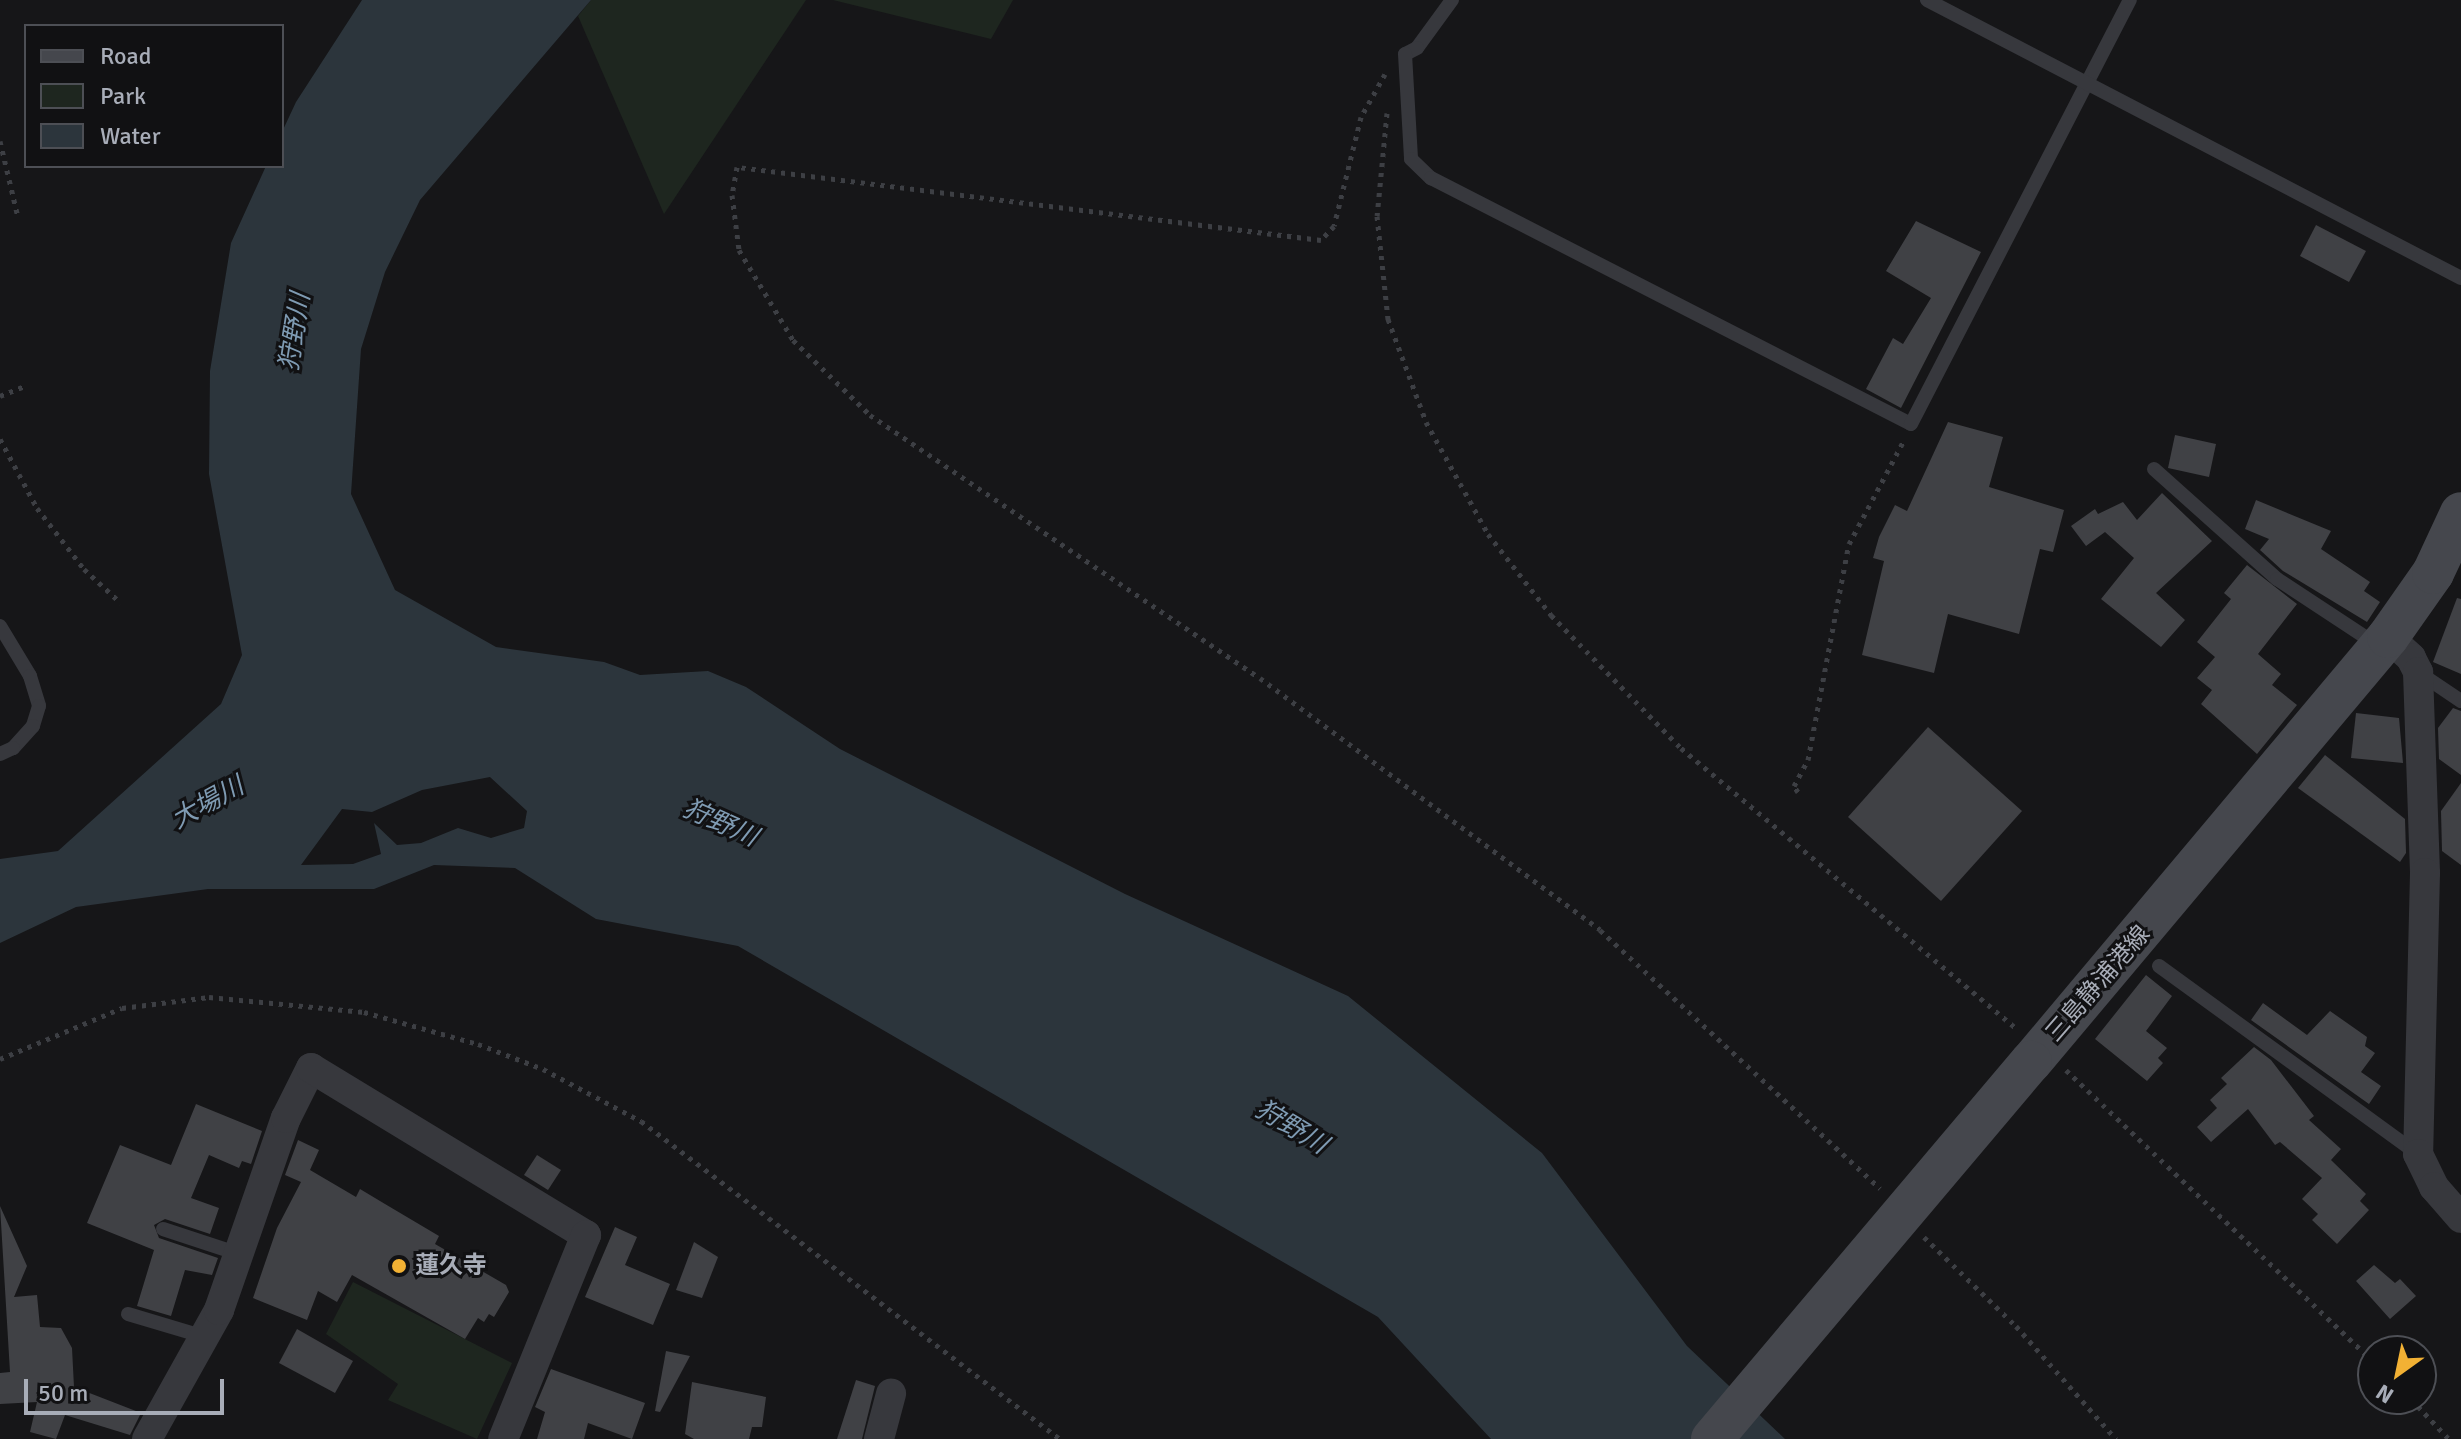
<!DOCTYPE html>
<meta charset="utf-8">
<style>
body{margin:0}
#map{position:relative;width:2461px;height:1439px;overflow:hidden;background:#161618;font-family:Signika,"Noto Sans JP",sans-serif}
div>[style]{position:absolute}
.green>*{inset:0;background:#1e261f}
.water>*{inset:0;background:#2c353c}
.building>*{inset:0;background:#404145}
.path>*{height:5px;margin-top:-2.5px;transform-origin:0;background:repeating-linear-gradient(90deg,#3d3f44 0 4px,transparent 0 10px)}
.lane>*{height:14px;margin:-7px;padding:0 7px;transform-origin:7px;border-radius:7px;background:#37383d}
.street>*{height:30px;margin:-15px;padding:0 15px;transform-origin:15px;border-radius:15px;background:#37383d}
.secondary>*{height:42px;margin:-21px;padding:0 21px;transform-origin:21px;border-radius:21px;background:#45474d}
.secondary-bridge>*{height:42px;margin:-21px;padding:0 21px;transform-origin:21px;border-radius:21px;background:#45474d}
.dots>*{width:22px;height:22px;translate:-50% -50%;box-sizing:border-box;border:4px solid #111113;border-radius:50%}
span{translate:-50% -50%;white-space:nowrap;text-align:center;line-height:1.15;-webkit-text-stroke:6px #111113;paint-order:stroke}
.street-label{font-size:24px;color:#a8adb8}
.poi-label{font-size:24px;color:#a8adb8;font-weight:700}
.left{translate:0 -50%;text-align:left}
.water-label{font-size:26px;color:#7f9bb3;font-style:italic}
.legend{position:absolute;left:24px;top:24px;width:260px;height:144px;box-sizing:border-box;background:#111113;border:2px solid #4d4f55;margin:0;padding:10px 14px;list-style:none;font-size:24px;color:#a8adb8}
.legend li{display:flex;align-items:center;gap:16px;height:40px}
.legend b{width:40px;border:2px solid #4d4f55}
.north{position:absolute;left:2357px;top:1335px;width:80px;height:80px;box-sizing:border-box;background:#111113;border:2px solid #4d4f55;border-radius:50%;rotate:213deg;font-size:22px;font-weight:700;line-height:32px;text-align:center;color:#a8adb8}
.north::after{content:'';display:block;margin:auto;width:28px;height:36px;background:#f2b134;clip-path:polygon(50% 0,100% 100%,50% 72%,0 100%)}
.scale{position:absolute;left:24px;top:1379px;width:200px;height:36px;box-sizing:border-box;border:4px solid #a8adb8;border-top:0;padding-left:10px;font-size:24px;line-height:28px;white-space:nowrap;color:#a8adb8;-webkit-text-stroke:6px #111113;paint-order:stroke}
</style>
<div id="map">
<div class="green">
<div style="clip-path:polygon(591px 0,806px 0,664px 214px,578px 16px)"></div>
<div style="clip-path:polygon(833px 0,1013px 0,991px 39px)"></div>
<div style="clip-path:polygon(353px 1282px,512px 1363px,477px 1439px,388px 1400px,398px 1384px,326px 1334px)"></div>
</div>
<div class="water">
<div style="clip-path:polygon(evenodd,362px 0,591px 0,420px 200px,385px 272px,361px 349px,351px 494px,395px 590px,496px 647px,604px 662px,640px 675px,708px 671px,746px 687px,840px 749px,1125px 894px,1348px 996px,1542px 1153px,1687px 1346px,1785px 1439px,1491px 1439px,1378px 1317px,738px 946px,596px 919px,515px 868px,434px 865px,374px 889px,208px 889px,76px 907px,0 943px,0 859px,58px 851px,221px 704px,242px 655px,209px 474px,210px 371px,231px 243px,266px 166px,282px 166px,282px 132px,296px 102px,362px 0,490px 777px,527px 811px,524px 828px,491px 838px,458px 828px,421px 843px,397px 845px,374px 823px,381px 854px,353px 864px,301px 865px,342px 809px,372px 812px,422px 790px,490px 777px)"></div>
</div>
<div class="building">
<div style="clip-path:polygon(1916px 221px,1981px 252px,1901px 408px,1866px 389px,1893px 338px,1903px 344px,1931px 298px,1886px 271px)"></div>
<div style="clip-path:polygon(2316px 225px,2366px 251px,2349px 282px,2300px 256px)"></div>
<div style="clip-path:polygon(1948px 422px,2003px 437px,1989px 487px,2064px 510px,2053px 552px,2040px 549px,2019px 634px,1948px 614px,1934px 673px,1862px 655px,1884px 561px,1873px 558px,1879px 537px,1895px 505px,1907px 511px)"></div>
<div style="clip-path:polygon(2175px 435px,2216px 444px,2209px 477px,2168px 468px)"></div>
<div style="clip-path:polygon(2162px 493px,2212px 541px,2156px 593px,2185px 620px,2161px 647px,2101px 599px,2134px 558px,2105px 532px,2086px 546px,2071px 526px,2095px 509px,2098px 514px,2123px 502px,2137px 520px)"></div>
<div style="clip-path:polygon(2256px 500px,2331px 531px,2321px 549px,2370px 582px,2364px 591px,2380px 602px,2367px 622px,2283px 571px,2260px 550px,2269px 539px,2245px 529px)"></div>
<div style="clip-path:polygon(2247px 565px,2297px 604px,2258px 654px,2281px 674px,2272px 685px,2297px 705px,2257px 754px,2201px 704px,2212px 690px,2197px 678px,2215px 657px,2197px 642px,2231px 599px,2224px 593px)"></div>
<div style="clip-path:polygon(2457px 598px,2461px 599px,2461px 674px,2433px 662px)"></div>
<div style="clip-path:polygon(2453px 708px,2461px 711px,2461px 775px,2439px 759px,2438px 728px)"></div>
<div style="clip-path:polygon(2356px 713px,2399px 718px,2403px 763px,2351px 758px)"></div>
<div style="clip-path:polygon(1928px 727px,2022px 811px,1941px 901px,1848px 817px)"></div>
<div style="clip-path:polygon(2325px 755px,2405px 819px,2406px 853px,2400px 862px,2298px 788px)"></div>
<div style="clip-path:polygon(2461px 783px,2461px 865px,2442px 851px,2441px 811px)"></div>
<div style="clip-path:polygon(2146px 975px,2172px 996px,2146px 1031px,2167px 1048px,2158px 1058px,2163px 1063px,2147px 1081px,2095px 1039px)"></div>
<div style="clip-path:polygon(2263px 1003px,2307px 1035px,2330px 1011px,2367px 1037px,2365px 1046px,2375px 1053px,2361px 1072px,2381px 1086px,2369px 1104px,2251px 1020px)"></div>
<div style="clip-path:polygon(2254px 1047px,2271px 1060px,2314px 1116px,2309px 1120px,2341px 1149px,2331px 1160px,2366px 1194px,2360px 1201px,2369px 1210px,2337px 1244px,2312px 1220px,2318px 1214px,2302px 1199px,2322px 1178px,2280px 1142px,2275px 1145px,2248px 1109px,2211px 1142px,2197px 1127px,2217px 1108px,2210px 1100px,2227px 1084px,2221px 1078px)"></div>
<div style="clip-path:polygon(196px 1104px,262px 1131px,251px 1164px,242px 1161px,239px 1168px,209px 1155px,191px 1198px,219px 1208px,210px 1234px,165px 1219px,154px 1225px,159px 1238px,218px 1258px,212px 1275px,185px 1270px,171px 1316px,137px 1306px,154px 1250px,87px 1223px,120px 1145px,171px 1165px)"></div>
<div style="clip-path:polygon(298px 1140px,319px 1150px,310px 1170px,356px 1197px,360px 1189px,385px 1204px,439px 1236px,435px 1244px,506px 1285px,509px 1292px,494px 1317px,489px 1314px,484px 1322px,478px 1318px,465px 1339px,352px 1275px,337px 1302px,318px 1291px,307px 1320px,253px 1298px,277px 1228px,301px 1182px,285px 1175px)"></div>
<div style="clip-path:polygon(537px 1155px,561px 1170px,548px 1190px,524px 1175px)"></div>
<div style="clip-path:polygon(0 1206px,27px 1266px,14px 1297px,37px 1295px,40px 1327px,61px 1328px,72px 1348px,74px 1387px,141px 1413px,130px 1435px,65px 1415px,56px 1439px,30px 1432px,37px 1402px,0 1404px,0 1373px,10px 1372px)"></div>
<div style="clip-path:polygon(615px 1227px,637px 1237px,625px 1265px,670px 1284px,653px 1325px,585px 1297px)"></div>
<div style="clip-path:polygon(694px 1242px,718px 1257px,702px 1298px,676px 1290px)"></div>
<div style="clip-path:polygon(2374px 1265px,2395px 1283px,2400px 1279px,2416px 1296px,2390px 1319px,2356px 1281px)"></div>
<div style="clip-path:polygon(297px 1329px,353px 1361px,335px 1393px,279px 1363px)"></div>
<div style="clip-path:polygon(666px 1351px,690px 1356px,660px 1412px,655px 1411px)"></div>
<div style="clip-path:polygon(551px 1369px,645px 1403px,632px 1439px,588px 1423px,584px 1439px,537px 1439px,545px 1412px,535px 1407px)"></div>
<div style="clip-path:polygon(856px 1380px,875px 1386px,862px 1439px,837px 1439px)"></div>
<div style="clip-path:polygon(692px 1382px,766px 1397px,762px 1427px,752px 1427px,749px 1439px,694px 1439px,685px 1434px)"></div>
</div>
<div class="path">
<div style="left:1385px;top:74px;width:49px;rotate:119.2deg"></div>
<div style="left:1361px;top:117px;width:112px;rotate:103.9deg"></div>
<div style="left:1334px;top:226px;width:19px;rotate:133deg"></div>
<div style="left:1321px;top:240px;width:589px;rotate:-172.87deg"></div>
<div style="left:737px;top:167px;width:28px;rotate:100deg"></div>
<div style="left:732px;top:195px;width:55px;rotate:82.7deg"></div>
<div style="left:739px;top:250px;width:105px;rotate:59deg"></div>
<div style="left:793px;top:340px;width:107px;rotate:44.2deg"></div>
<div style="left:870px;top:415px;width:470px;rotate:34deg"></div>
<div style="left:1260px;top:678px;width:423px;rotate:36.5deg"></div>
<div style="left:1600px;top:930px;width:381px;rotate:42.7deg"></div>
<div style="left:1387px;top:113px;width:103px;rotate:95.5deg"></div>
<div style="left:1377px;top:216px;width:104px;rotate:83.9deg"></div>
<div style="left:1388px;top:319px;width:110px;rotate:69.7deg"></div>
<div style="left:1426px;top:422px;width:128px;rotate:61deg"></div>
<div style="left:1488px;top:534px;width:103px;rotate:52.1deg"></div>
<div style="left:1551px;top:615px;width:186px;rotate:45.7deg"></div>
<div style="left:1681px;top:748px;width:439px;rotate:39.9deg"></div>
<div style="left:0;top:141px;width:78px;rotate:76.7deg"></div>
<div style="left:0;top:396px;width:27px;rotate:-22deg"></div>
<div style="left:0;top:439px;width:78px;rotate:61.8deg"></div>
<div style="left:37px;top:508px;width:77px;rotate:52.4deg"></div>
<div style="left:84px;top:569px;width:50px;rotate:42.6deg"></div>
<div style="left:1798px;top:792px;width:7px;rotate:-124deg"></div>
<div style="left:1794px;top:786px;width:30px;rotate:-62deg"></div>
<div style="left:1808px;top:760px;width:220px;rotate:-79.3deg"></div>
<div style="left:1849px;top:544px;width:118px;rotate:-62.1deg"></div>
<div style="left:0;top:1059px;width:132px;rotate:-22.7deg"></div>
<div style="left:122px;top:1008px;width:88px;rotate:-7.2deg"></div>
<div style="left:209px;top:997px;width:156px;rotate:5.5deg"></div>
<div style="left:364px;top:1012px;width:118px;rotate:15.7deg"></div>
<div style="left:478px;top:1044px;width:70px;rotate:21deg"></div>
<div style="left:543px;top:1069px;width:111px;rotate:28deg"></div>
<div style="left:641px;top:1121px;width:526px;rotate:37.2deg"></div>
<div style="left:2066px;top:1070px;width:423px;rotate:43.5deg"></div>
<div style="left:1924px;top:1237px;width:128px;rotate:44.1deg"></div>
<div style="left:2016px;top:1326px;width:151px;rotate:48.5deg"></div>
<div style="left:2411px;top:1399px;width:55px;rotate:46.5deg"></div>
</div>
<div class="lane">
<div style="left:1452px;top:0;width:59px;rotate:126.1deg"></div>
<div style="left:1417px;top:48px;width:13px;rotate:153deg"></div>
<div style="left:1405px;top:54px;width:105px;rotate:86.7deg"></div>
<div style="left:1411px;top:159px;width:28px;rotate:44deg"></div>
<div style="left:1431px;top:178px;width:539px;rotate:27.14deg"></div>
<div style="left:1911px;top:424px;width:477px;rotate:-62.7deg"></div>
<div style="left:1927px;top:0;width:602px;rotate:27.5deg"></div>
<div style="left:2154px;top:469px;width:165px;rotate:41.8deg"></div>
<div style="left:2277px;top:579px;width:118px;rotate:33.3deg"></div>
<div style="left:0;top:626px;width:58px;rotate:59deg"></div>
<div style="left:30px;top:676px;width:31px;rotate:73deg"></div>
<div style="left:39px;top:706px;width:21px;rotate:107deg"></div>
<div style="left:33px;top:726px;width:30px;rotate:132deg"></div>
<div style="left:13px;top:748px;width:14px;rotate:155deg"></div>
<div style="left:2418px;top:672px;width:52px;rotate:34deg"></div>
<div style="left:2159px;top:966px;width:320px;rotate:36deg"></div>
<div style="left:163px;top:1229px;width:80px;rotate:18.2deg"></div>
<div style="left:128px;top:1314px;width:80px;rotate:16.6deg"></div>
</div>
<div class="street">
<div style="left:2388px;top:637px;width:31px;rotate:42deg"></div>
<div style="left:2411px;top:658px;width:16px;rotate:63deg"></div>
<div style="left:2418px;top:672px;width:201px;rotate:88deg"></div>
<div style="left:2425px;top:873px;width:281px;rotate:91.4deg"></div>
<div style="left:2418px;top:1154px;width:37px;rotate:64deg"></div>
<div style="left:2434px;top:1187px;width:41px;rotate:48.9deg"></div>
<div style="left:147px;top:1439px;width:148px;rotate:-60.8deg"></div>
<div style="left:219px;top:1310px;width:203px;rotate:-70.8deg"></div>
<div style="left:286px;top:1118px;width:56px;rotate:-63.4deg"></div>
<div style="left:311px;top:1068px;width:322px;rotate:31.3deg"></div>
<div style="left:586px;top:1235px;width:220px;rotate:112.1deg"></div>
<div style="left:879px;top:1439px;width:47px;rotate:-75.1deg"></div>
</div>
<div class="secondary">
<div style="left:2031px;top:1062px;width:555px;rotate:-49.97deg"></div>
<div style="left:2388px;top:637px;width:78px;rotate:-54.9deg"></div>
<div style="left:2433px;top:573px;width:66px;rotate:-65deg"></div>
</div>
<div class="secondary-bridge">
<div style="left:1712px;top:1439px;width:494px;rotate:-49.8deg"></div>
</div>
<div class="dots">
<div style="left:399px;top:1266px;background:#f2b134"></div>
</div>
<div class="street-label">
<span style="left:2098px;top:984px;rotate:-49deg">三島静浦港線</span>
</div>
<div class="poi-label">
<span class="left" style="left:415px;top:1266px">蓮久寺</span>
</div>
<div class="water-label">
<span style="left:296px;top:332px;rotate:-81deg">狩野川</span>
<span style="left:208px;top:804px;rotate:-29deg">大場川</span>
<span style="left:720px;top:824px;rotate:24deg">狩野川</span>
<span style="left:1291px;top:1128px;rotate:31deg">狩野川</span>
</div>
<ul class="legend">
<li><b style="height:10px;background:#45474d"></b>Road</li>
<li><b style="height:22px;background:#1e261f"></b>Park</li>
<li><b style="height:22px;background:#2c353c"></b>Water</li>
</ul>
<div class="north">N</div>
<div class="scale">50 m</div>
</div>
